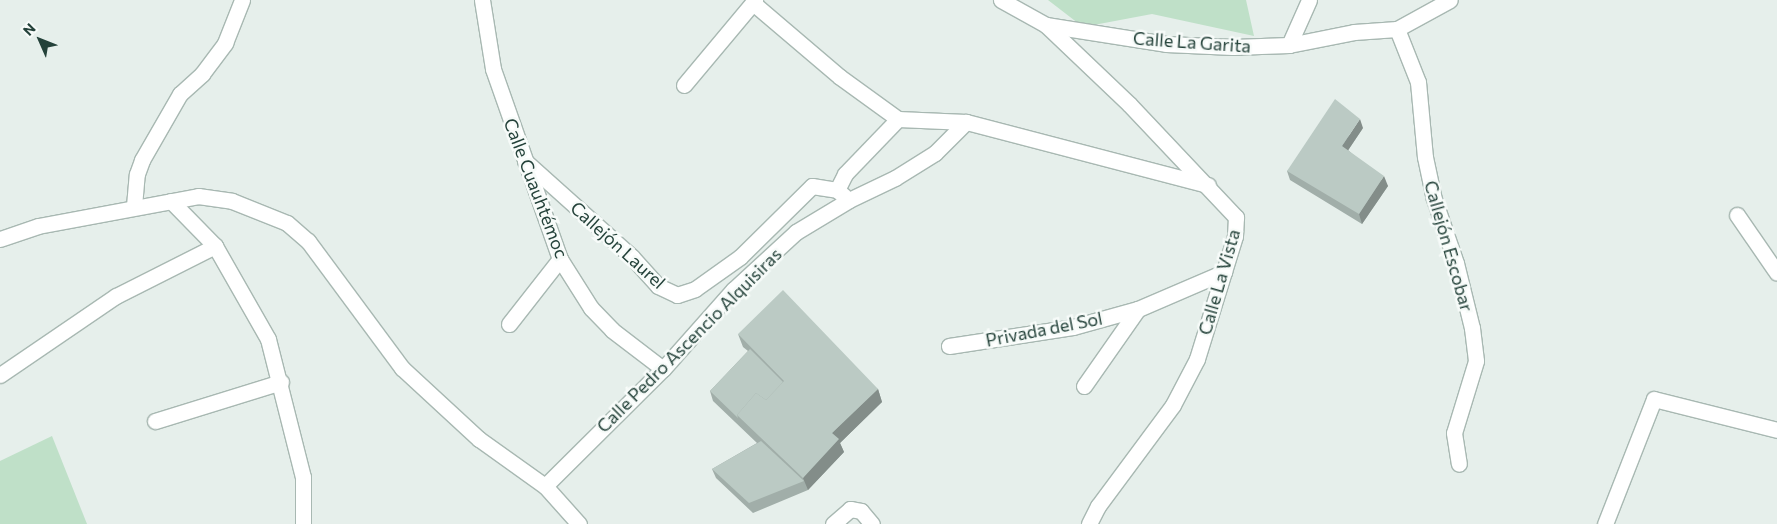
<!DOCTYPE html>
<meta charset="utf-8">
<style>
body{margin:0}
#map{position:relative;width:1777px;height:524px;overflow:hidden;background:#e6efeb;font-family:Commissioner,sans-serif}
div>[style]{position:absolute}
.green>*{inset:0;background:#bfe0c8}
.roads{filter:drop-shadow(1px 0 #a8b8b2) drop-shadow(-1px 0 #a8b8b2) drop-shadow(0 1px #a8b8b2) drop-shadow(0 -1px #a8b8b2)}
.minor>*{height:15px;margin:-7.5px;padding:0 7.5px;transform-origin:7.5px;border-radius:7.5px;background:#fff}
.wall>*{inset:0;background:#a1aea9}
.shaded-wall>*{inset:0;background:#838d89}
.building>*{inset:0;background:#bbcac4}
span{translate:-50% -50%;white-space:nowrap;text-align:center;line-height:1.15;-webkit-text-stroke:5px #f7fbf9;paint-order:stroke}
.street-label{font-size:18px;color:#24423a}
.north{position:absolute;left:15px;top:15px;width:50px;height:50px;-webkit-text-stroke:4px #f7fbf9;paint-order:stroke;rotate:314deg;font-size:14px;font-weight:700;line-height:20px;text-align:center;color:#24423a}
.north::after{content:'';display:block;margin:auto;width:18px;height:22px;background:#24423a;clip-path:polygon(50% 0,100% 100%,50% 72%,0 100%)}
</style>
<div id="map">
<div class="green">
<div style="clip-path:polygon(1048px 0,1246px 0,1254px 36px,1152px 14px,1083px 27px)"></div>
<div style="clip-path:polygon(52px 436px,87px 524px,0 524px,0 461px)"></div>
</div>
<div class="roads">
<div class="minor">
<div style="left:482px;top:0;width:70px;rotate:80.9deg"></div>
<div style="left:493px;top:69px;width:201px;rotate:70.6deg"></div>
<div style="left:560px;top:259px;width:58px;rotate:57.7deg"></div>
<div style="left:591px;top:308px;width:30px;rotate:46deg"></div>
<div style="left:612px;top:330px;width:64px;rotate:37.4deg"></div>
<div style="left:1001px;top:0;width:51px;rotate:29.1deg"></div>
<div style="left:1046px;top:25px;width:115px;rotate:43.6deg"></div>
<div style="left:1129px;top:104px;width:156px;rotate:46.6deg"></div>
<div style="left:1236px;top:217px;width:19px;rotate:93deg"></div>
<div style="left:1235px;top:236px;width:129px;rotate:107.2deg"></div>
<div style="left:1197px;top:359px;width:52px;rotate:117.6deg"></div>
<div style="left:1173px;top:405px;width:126px;rotate:126.6deg"></div>
<div style="left:1098px;top:506px;width:20px;rotate:117deg"></div>
<div style="left:753px;top:3px;width:114px;rotate:40.4deg"></div>
<div style="left:840px;top:77px;width:72px;rotate:35.9deg"></div>
<div style="left:898px;top:119px;width:68px;rotate:2.5deg"></div>
<div style="left:1046px;top:25px;width:121px;rotate:9deg"></div>
<div style="left:1166px;top:44px;width:67px;rotate:2.6deg"></div>
<div style="left:1233px;top:47px;width:56px;rotate:-2deg"></div>
<div style="left:1289px;top:45px;width:66px;rotate:-11.3deg"></div>
<div style="left:1354px;top:32px;width:43px;rotate:-4deg"></div>
<div style="left:1397px;top:29px;width:60px;rotate:-28.7deg"></div>
<div style="left:1397px;top:29px;width:57px;rotate:68.4deg"></div>
<div style="left:1418px;top:82px;width:75px;rotate:84.7deg"></div>
<div style="left:1425px;top:157px;width:40px;rotate:78deg"></div>
<div style="left:1433px;top:196px;width:71px;rotate:71.1deg"></div>
<div style="left:1456px;top:263px;width:67px;rotate:76.2deg"></div>
<div style="left:1472px;top:328px;width:33px;rotate:83deg"></div>
<div style="left:1476px;top:361px;width:75px;rotate:107deg"></div>
<div style="left:1454px;top:433px;width:31px;rotate:81deg"></div>
<div style="left:1289px;top:45px;width:49px;rotate:-66deg"></div>
<div style="left:684px;top:85px;width:111px;rotate:-50.1deg"></div>
<div style="left:525px;top:161px;width:144px;rotate:41.9deg"></div>
<div style="left:632px;top:257px;width:39px;rotate:48deg"></div>
<div style="left:658px;top:286px;width:21px;rotate:25deg"></div>
<div style="left:677px;top:295px;width:19px;rotate:-18deg"></div>
<div style="left:695px;top:289px;width:55px;rotate:-35.4deg"></div>
<div style="left:740px;top:257px;width:101px;rotate:-44.6deg"></div>
<div style="left:812px;top:186px;width:25px;rotate:9deg"></div>
<div style="left:844px;top:196px;width:9px;rotate:-139deg"></div>
<div style="left:837px;top:190px;width:18px;rotate:-63deg"></div>
<div style="left:845px;top:174px;width:76px;rotate:-46.1deg"></div>
<div style="left:171px;top:201px;width:63px;rotate:45.6deg"></div>
<div style="left:215px;top:246px;width:107px;rotate:60.3deg"></div>
<div style="left:268px;top:339px;width:142px;rotate:75.8deg"></div>
<div style="left:303px;top:477px;width:47px;rotate:90deg"></div>
<div style="left:134px;top:206px;width:32px;rotate:-85deg"></div>
<div style="left:137px;top:174px;width:15px;rotate:-70deg"></div>
<div style="left:142px;top:160px;width:76px;rotate:-60.1deg"></div>
<div style="left:180px;top:94px;width:30px;rotate:-42deg"></div>
<div style="left:202px;top:74px;width:39px;rotate:-53deg"></div>
<div style="left:225px;top:43px;width:46px;rotate:-68.4deg"></div>
<div style="left:1737px;top:215px;width:70px;rotate:55.4deg"></div>
<div style="left:0;top:239px;width:40px;rotate:-18.9deg"></div>
<div style="left:38px;top:226px;width:163px;rotate:-10.6deg"></div>
<div style="left:198px;top:196px;width:34px;rotate:8deg"></div>
<div style="left:232px;top:201px;width:59px;rotate:21.8deg"></div>
<div style="left:287px;top:223px;width:28px;rotate:41deg"></div>
<div style="left:308px;top:241px;width:158px;rotate:53.5deg"></div>
<div style="left:402px;top:368px;width:105px;rotate:42.7deg"></div>
<div style="left:479px;top:439px;width:81px;rotate:35.5deg"></div>
<div style="left:545px;top:486px;width:51px;rotate:48.2deg"></div>
<div style="left:509px;top:324px;width:83px;rotate:-51.9deg"></div>
<div style="left:949px;top:346px;width:125px;rotate:-8.7deg"></div>
<div style="left:1073px;top:327px;width:67px;rotate:-15.5deg"></div>
<div style="left:1138px;top:309px;width:94px;rotate:-23.3deg"></div>
<div style="left:0;top:375px;width:140px;rotate:-34.3deg"></div>
<div style="left:116px;top:296px;width:111px;rotate:-26.8deg"></div>
<div style="left:1084px;top:386px;width:94px;rotate:-55deg"></div>
<div style="left:155px;top:421px;width:132px;rotate:-17.2deg"></div>
<div style="left:545px;top:486px;width:166px;rotate:-44.8deg"></div>
<div style="left:663px;top:369px;width:106px;rotate:-48.5deg"></div>
<div style="left:733px;top:290px;width:86px;rotate:-42.6deg"></div>
<div style="left:796px;top:232px;width:62px;rotate:-31.1deg"></div>
<div style="left:849px;top:200px;width:51px;rotate:-25.6deg"></div>
<div style="left:895px;top:178px;width:47px;rotate:-32deg"></div>
<div style="left:935px;top:153px;width:44px;rotate:-45deg"></div>
<div style="left:966px;top:122px;width:250px;rotate:14.6deg"></div>
<div style="left:833px;top:524px;width:23px;rotate:-41deg"></div>
<div style="left:850px;top:509px;width:11px;rotate:10deg"></div>
<div style="left:861px;top:511px;width:17px;rotate:50deg"></div>
<div style="left:1605px;top:524px;width:134px;rotate:-68.6deg"></div>
<div style="left:1654px;top:399px;width:127px;rotate:14.1deg"></div>
</div>
</div>
<div class="wall">
<div style="clip-path:polygon(1363px 128px,1348px 150px,1388px 186px,1362px 224px,1290px 180px,1287px 171px)"></div>
<div style="clip-path:polygon(738px 334px,878px 389px,882px 402px,840px 443px,844px 452px,808px 490px,753px 513px,716px 478px,712px 469px,757px 443px,713px 401px,710px 391px,748px 351px,743px 347px)"></div>
</div>
<div class="shaded-wall">
<div style="clip-path:polygon(1360px 119px,1363px 128px,1345px 155px,1342px 146px)"></div>
<div style="clip-path:polygon(1384px 176px,1388px 186px,1362px 224px,1359px 214px)"></div>
<div style="clip-path:polygon(878px 389px,882px 402px,840px 443px,844px 452px,808px 490px,803px 478px,832px 433px)"></div>
</div>
<div class="building">
<div style="clip-path:polygon(1335px 99px,1360px 119px,1342px 146px,1384px 176px,1359px 214px,1287px 171px)"></div>
<div style="clip-path:polygon(783px 290px,878px 389px,832px 433px,839px 439px,803px 478px,737px 415px,756px 393px,766px 400px,784px 381px,738px 334px)"></div>
<div style="clip-path:polygon(750px 349px,783px 382px,766px 400px,756px 393px,737px 415px,738px 418px,710px 391px)"></div>
<div style="clip-path:polygon(761px 441px,804px 481px,749px 503px,712px 469px)"></div>
</div>
<div class="street-label">
<span style="left:1192px;top:42px;rotate:4deg">Calle La Garita</span>
<span style="left:536px;top:188px;rotate:69deg">Calle Cuauhtémoc</span>
<span style="left:618px;top:245px;rotate:42deg">Callejón Laurel</span>
<span style="left:1449px;top:246px;rotate:74deg">Callejón Escobar</span>
<span style="left:1219px;top:282px;rotate:-74deg">Calle La Vista</span>
<span style="left:1044px;top:329px;rotate:-11deg">Privada del Sol</span>
<span style="left:689px;top:340px;rotate:-45deg">Calle Pedro Ascencio Alquisiras</span>
</div>
<div class="north">N</div>
</div>
